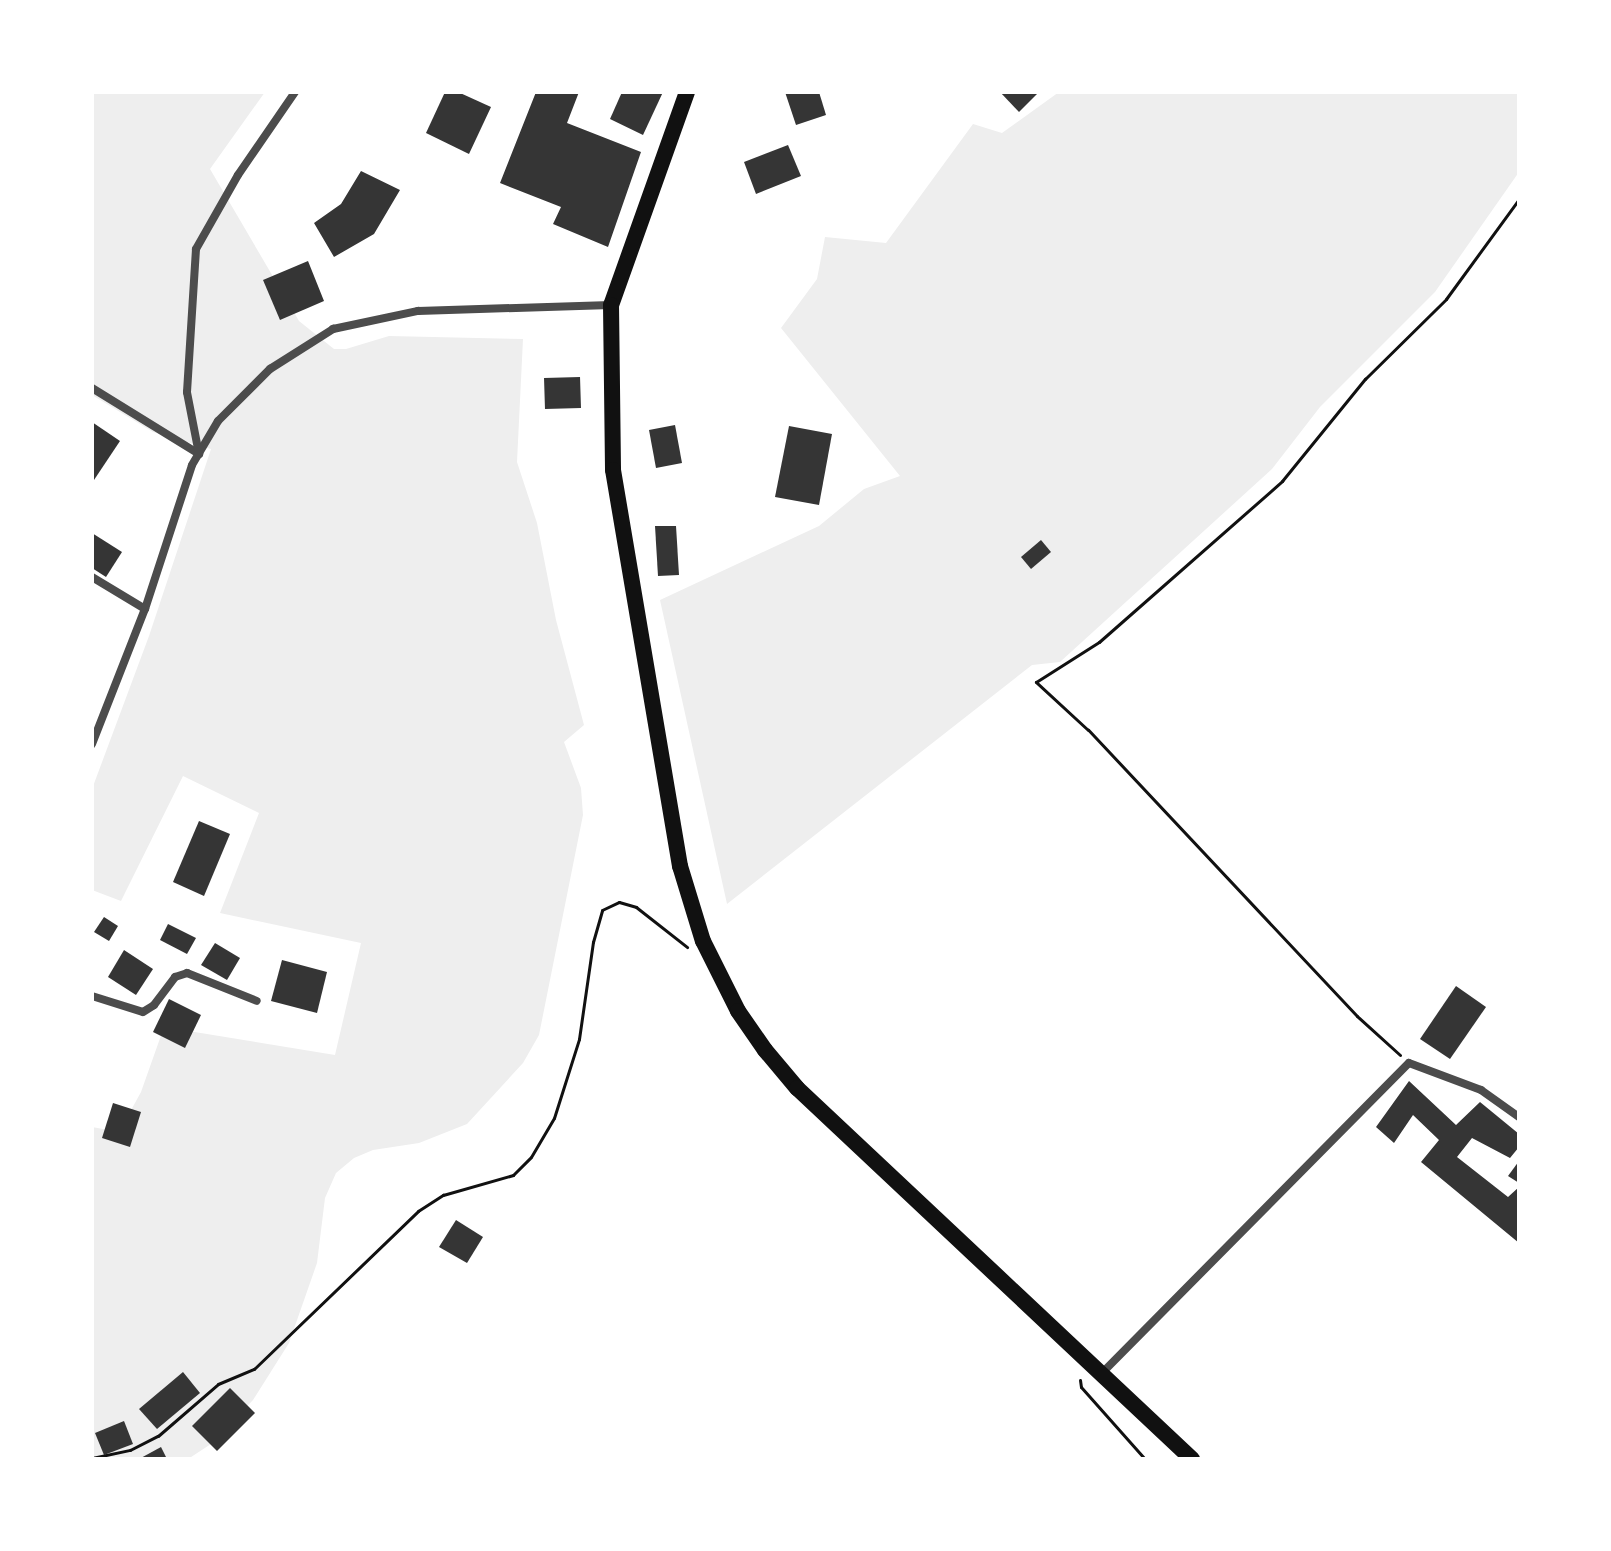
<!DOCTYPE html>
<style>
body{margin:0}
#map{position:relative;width:1611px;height:1551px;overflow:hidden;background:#fff;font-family:Karla,sans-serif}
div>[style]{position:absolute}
.green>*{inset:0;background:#eee}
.building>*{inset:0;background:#353535}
.path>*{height:3px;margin:-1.5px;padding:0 1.5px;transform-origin:1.5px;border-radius:1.5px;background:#111}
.minor>*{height:8px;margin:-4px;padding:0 4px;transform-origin:4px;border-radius:4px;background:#4c4c4c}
.secondary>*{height:16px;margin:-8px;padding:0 8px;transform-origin:8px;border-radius:8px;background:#111}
span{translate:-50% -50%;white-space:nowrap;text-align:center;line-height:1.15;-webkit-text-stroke:6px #fff;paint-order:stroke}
.frame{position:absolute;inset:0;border:94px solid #fff;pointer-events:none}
</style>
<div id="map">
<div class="green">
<div style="clip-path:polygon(92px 92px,265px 92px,210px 169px,299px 321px,334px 349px,346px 349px,389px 336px,523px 339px,517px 462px,537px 523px,556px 620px,584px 725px,564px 742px,581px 788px,583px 815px,539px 1035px,523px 1063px,467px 1124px,419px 1143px,373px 1150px,354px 1158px,336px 1173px,325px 1198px,317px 1263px,289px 1343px,253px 1400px,211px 1444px,188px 1459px,92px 1459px,92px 1127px,119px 1132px,141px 1092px,164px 1027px,335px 1055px,361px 943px,220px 913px,259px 813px,183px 776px,121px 901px,92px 890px,92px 789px,149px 636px,211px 449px,153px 432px,92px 395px)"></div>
<div style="clip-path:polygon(1059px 92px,1519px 92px,1519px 172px,1435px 292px,1320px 407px,1272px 469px,1060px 662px,1032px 665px,727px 904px,660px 600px,819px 526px,864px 489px,900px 476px,781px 328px,817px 279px,825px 237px,886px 243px,973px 124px,1002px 133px)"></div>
</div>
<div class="building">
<div style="clip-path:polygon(445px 92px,458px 92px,491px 107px,469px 154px,426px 133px)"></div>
<div style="clip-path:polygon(536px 92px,579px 92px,567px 123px,641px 152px,608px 247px,553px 224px,561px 207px,500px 183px)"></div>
<div style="clip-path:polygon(622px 92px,663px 92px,643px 135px,610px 119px)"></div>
<div style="clip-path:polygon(785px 92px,819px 92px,826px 115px,796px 125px)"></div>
<div style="clip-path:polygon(1000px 92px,1039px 92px,1019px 112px)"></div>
<div style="clip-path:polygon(788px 145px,801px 176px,756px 194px,744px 162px)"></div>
<div style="clip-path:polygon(361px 171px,400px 190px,374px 234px,334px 257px,314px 223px,341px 204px)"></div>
<div style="clip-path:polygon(308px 261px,324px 301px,280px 320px,263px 280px)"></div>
<div style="clip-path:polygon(580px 377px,581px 408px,545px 409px,544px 378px)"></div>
<div style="clip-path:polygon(92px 422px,120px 441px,92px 483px)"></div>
<div style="clip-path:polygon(675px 425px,682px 463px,656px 468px,649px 430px)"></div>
<div style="clip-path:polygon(789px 426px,832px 434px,819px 505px,775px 497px)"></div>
<div style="clip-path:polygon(655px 526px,676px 526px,679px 575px,658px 576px)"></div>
<div style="clip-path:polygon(92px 533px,122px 552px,106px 577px,92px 568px)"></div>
<div style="clip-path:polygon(1041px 540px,1051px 552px,1031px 569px,1021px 557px)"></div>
<div style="clip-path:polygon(199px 821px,230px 834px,204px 896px,173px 882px)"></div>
<div style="clip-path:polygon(104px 917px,118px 926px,109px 941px,94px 932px)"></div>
<div style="clip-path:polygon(168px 924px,196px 938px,187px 954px,160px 940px)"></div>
<div style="clip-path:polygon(215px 943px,240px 958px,227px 980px,201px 965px)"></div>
<div style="clip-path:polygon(124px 950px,153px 969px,136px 995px,108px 977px)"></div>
<div style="clip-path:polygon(282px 960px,327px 972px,317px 1013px,271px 1001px)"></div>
<div style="clip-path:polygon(1456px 986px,1486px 1007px,1450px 1059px,1420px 1039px)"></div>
<div style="clip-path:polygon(169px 999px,201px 1015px,185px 1048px,153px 1032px)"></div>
<div style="clip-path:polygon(1409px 1081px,1456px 1125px,1480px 1102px,1519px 1134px,1519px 1147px,1510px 1158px,1472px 1138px,1457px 1157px,1508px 1197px,1519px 1187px,1519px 1243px,1421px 1162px,1439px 1140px,1413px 1115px,1394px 1143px,1376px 1127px)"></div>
<div style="clip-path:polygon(113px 1103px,141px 1112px,130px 1147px,102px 1138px)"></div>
<div style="clip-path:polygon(1519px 1161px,1519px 1183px,1508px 1176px)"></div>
<div style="clip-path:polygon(456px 1220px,483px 1237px,467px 1263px,439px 1247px)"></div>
<div style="clip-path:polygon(183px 1372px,200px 1393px,157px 1429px,139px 1409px)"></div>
<div style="clip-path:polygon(230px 1388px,255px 1413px,217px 1451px,192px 1426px)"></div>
<div style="clip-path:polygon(124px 1421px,133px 1444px,104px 1455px,95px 1433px)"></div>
<div style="clip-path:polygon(161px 1447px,167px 1459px,139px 1459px)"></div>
</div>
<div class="path">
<div style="left:1400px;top:1055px;width:58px;rotate:-137.8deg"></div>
<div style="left:1357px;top:1016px;width:393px;rotate:-133.2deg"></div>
<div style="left:1088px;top:730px;width:71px;rotate:-137.3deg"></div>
<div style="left:1036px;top:682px;width:75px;rotate:-32.4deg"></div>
<div style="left:1099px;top:642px;width:244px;rotate:-41.3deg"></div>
<div style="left:1282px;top:481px;width:132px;rotate:-50.9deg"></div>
<div style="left:1365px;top:379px;width:114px;rotate:-44.6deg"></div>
<div style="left:1446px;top:299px;width:124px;rotate:-53.9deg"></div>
<div style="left:1080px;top:1380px;width:7px;rotate:82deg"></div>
<div style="left:1081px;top:1387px;width:96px;rotate:48.4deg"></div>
<div style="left:92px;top:1458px;width:39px;rotate:-12deg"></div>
<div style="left:130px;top:1450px;width:31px;rotate:-27deg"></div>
<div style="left:158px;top:1436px;width:79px;rotate:-40.9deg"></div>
<div style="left:218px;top:1384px;width:39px;rotate:-23deg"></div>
<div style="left:254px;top:1369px;width:228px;rotate:-43.9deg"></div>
<div style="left:418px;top:1211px;width:30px;rotate:-33deg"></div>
<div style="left:443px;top:1195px;width:73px;rotate:-15.9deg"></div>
<div style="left:513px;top:1175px;width:25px;rotate:-45deg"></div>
<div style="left:531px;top:1157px;width:45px;rotate:-59.5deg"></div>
<div style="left:554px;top:1118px;width:83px;rotate:-72.4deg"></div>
<div style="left:579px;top:1039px;width:98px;rotate:-81.8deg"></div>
<div style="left:593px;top:942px;width:33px;rotate:-74deg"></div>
<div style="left:602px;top:910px;width:19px;rotate:-25deg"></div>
<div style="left:619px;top:902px;width:18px;rotate:16deg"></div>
<div style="left:636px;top:907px;width:65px;rotate:38.1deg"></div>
</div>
<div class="minor">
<div style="left:92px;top:388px;width:126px;rotate:31.7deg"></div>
<div style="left:199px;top:454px;width:63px;rotate:-101deg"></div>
<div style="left:187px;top:392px;width:143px;rotate:-86.4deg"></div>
<div style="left:196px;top:249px;width:85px;rotate:-60.4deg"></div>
<div style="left:238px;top:175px;width:101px;rotate:-55.5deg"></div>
<div style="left:92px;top:577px;width:62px;rotate:31.1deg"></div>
<div style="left:92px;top:744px;width:145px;rotate:-68.6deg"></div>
<div style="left:145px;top:609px;width:151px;rotate:-71.9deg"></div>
<div style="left:192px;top:465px;width:51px;rotate:-59.4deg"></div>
<div style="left:218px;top:421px;width:74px;rotate:-45deg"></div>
<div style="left:270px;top:369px;width:75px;rotate:-32.4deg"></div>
<div style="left:333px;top:329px;width:87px;rotate:-12deg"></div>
<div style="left:418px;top:311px;width:193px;rotate:-1.8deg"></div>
<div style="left:92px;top:996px;width:53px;rotate:17.4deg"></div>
<div style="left:143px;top:1012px;width:13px;rotate:-32deg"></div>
<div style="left:154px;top:1005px;width:35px;rotate:-53deg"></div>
<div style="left:175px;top:977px;width:13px;rotate:-18deg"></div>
<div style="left:187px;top:973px;width:75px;rotate:21.8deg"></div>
<div style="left:1102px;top:1373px;width:436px;rotate:-45.3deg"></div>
<div style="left:1409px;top:1063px;width:77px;rotate:20.6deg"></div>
<div style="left:1481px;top:1090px;width:47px;rotate:35.4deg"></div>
</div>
<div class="secondary">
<div style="left:687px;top:92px;width:226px;rotate:109.6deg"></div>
<div style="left:611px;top:305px;width:165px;rotate:89.3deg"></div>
<div style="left:613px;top:470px;width:402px;rotate:80.4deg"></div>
<div style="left:680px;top:866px;width:78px;rotate:73deg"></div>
<div style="left:703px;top:941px;width:78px;rotate:63.4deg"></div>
<div style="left:738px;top:1011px;width:47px;rotate:55.3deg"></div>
<div style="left:765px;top:1050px;width:50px;rotate:49.9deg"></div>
<div style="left:797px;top:1088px;width:542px;rotate:43.21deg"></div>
</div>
<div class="frame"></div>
</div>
